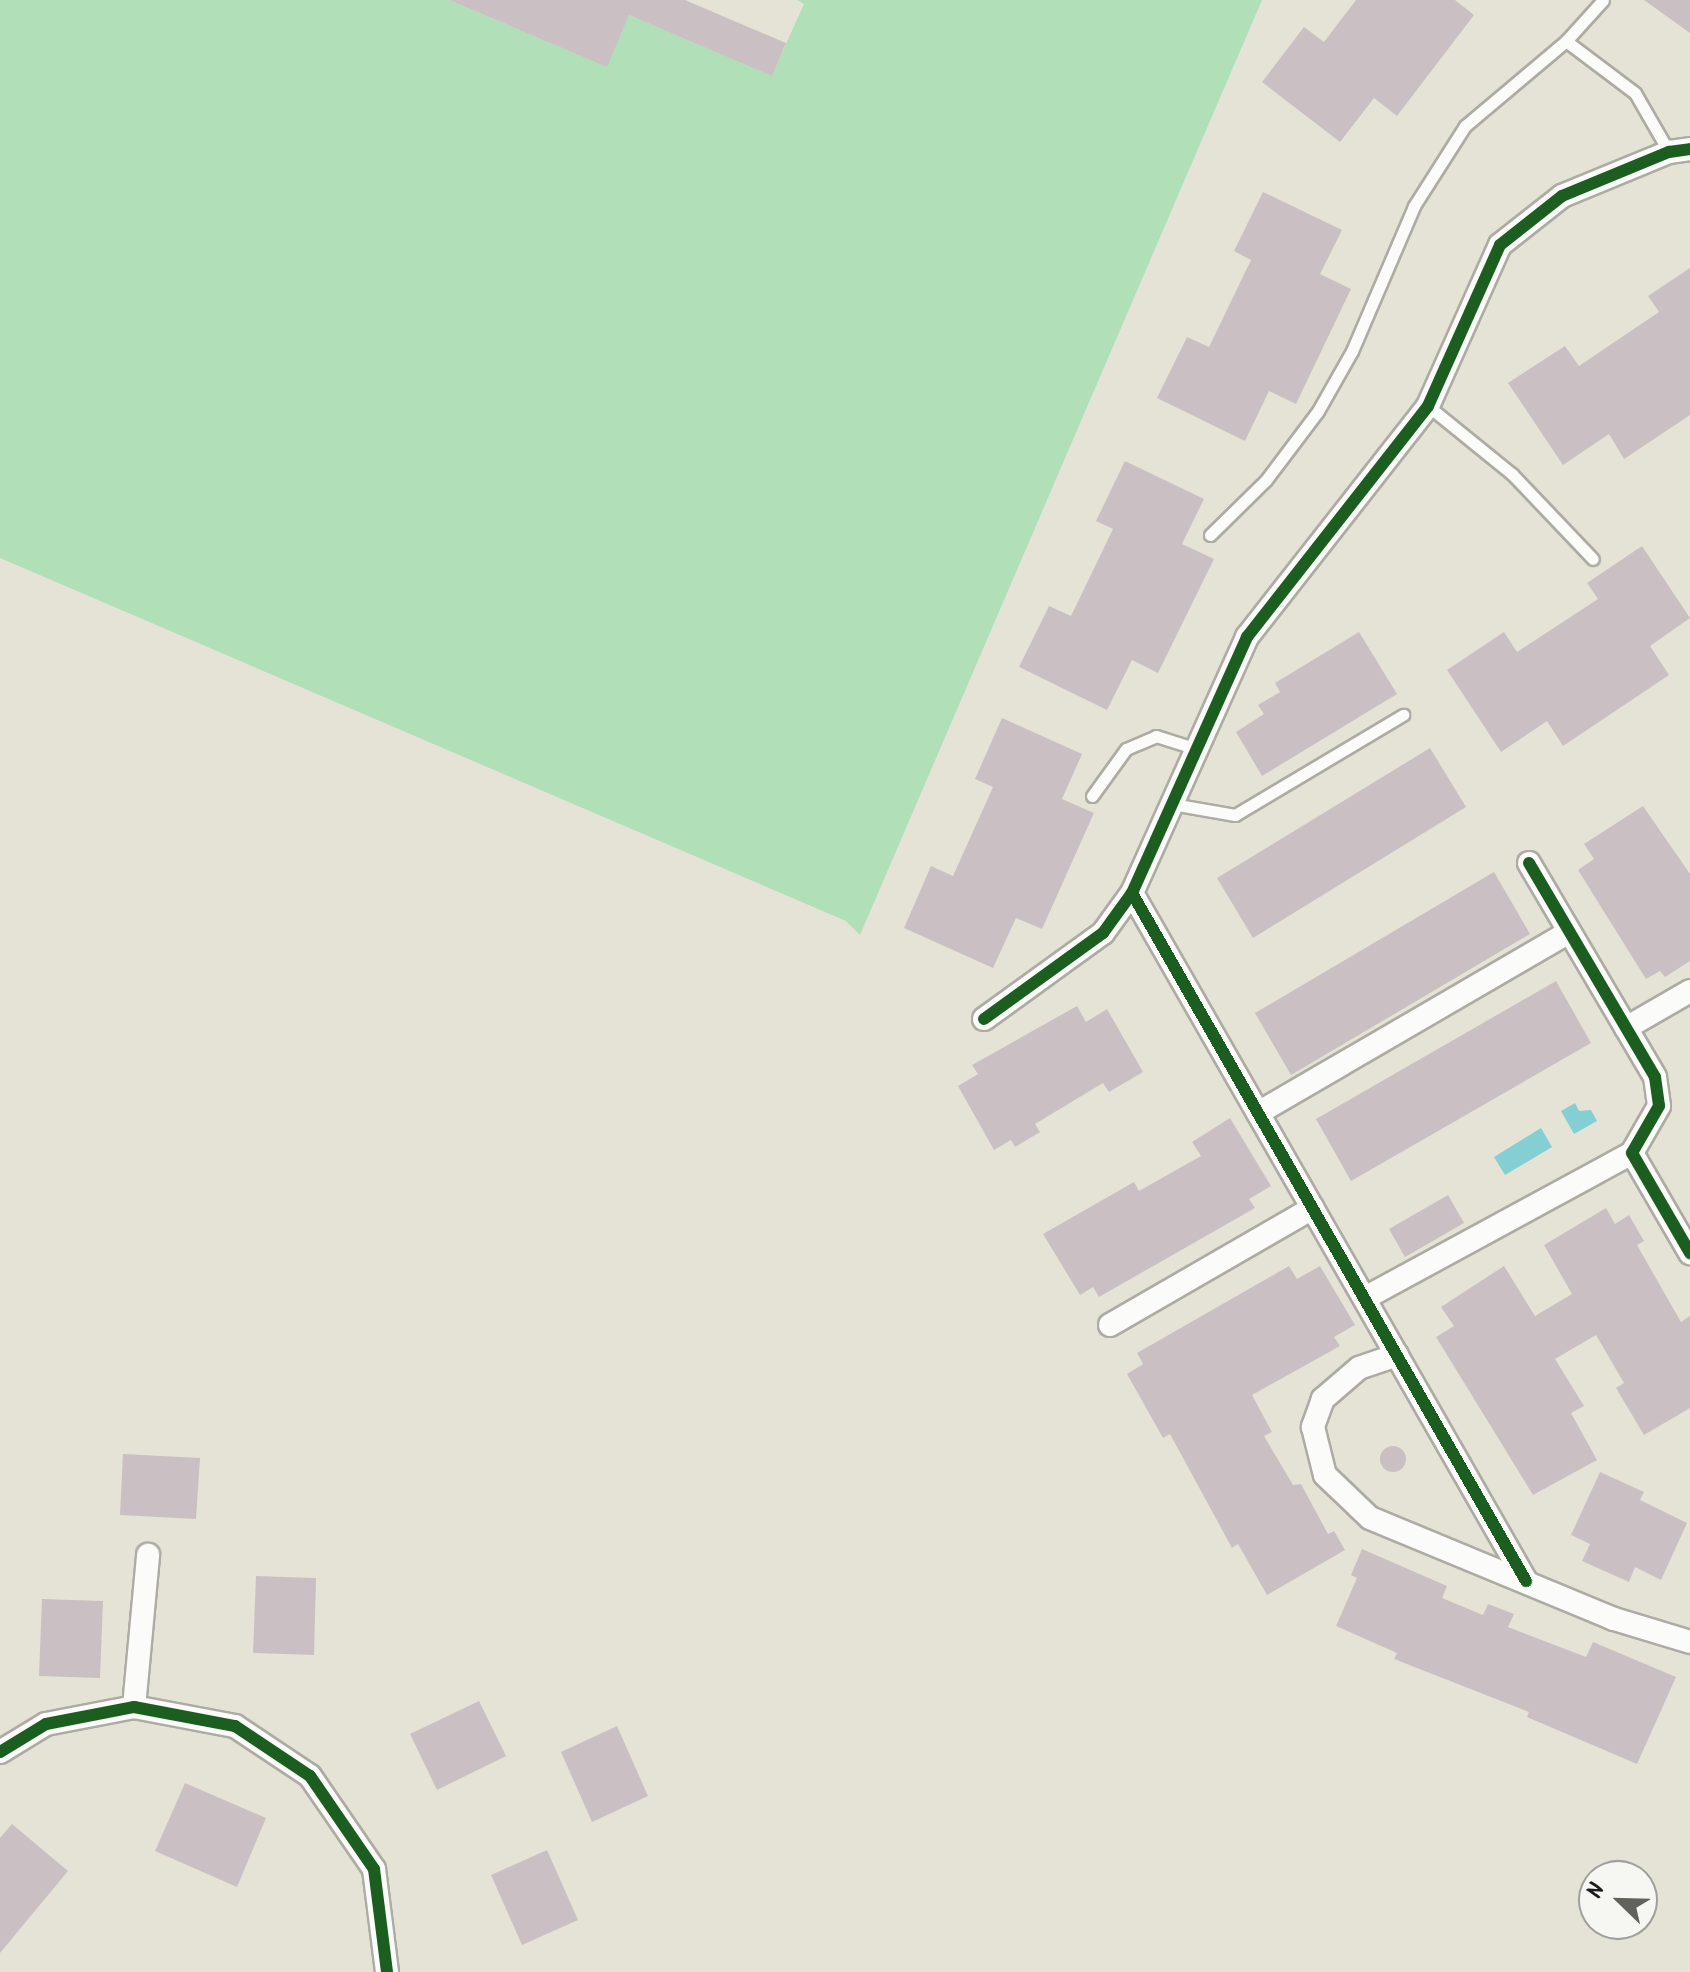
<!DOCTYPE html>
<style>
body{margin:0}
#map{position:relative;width:1690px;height:1972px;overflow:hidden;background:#e5e3d5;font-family:Kalam,sans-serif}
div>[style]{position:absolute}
.green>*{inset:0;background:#b0dfb8}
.water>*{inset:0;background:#84cfd4}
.building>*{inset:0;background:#cac0c3}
.round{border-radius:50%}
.roads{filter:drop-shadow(2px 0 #adaba3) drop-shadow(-2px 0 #adaba3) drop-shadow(0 2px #adaba3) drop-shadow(0 -2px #adaba3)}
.lane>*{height:11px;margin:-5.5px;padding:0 5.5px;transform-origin:5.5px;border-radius:5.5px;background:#fbfbf9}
.street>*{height:22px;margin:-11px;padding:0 11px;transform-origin:11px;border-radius:11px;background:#fbfbf9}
.cycleway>*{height:12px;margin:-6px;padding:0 6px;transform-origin:6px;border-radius:6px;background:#1b5e20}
span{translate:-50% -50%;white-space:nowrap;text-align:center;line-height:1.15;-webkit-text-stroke:7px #f6f6f2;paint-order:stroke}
.north{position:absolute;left:1578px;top:1860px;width:80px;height:80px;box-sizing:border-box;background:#f6f6f2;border:2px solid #9f9f9c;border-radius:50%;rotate:293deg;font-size:22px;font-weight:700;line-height:32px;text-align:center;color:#1c1c1c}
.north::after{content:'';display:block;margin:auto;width:28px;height:36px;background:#62625d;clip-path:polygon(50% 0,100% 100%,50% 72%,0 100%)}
</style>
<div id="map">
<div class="green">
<div style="clip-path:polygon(0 0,449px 0,606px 66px,629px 15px,772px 75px,804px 4px,797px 0,1262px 0,860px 935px,846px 921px,0 558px)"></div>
</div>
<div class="water">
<div style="clip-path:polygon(1575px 1103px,1579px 1111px,1591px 1110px,1597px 1121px,1574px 1134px,1561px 1111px)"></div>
<div style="clip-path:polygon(1541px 1128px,1552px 1147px,1505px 1175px,1494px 1157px)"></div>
</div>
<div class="building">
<div style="clip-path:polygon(449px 0,685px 0,786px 43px,772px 76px,629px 15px,607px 67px)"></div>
<div style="clip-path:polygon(1356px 0,1455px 0,1474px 15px,1397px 116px,1374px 98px,1340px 142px,1262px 82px,1304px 27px,1324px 42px)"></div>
<div style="clip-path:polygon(1644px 0,1690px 0,1690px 33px)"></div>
<div style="clip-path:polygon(1263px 192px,1342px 230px,1320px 274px,1351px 289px,1296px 404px,1269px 391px,1245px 441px,1157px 398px,1187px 337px,1209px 347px,1251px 260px,1234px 251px)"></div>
<div style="clip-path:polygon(1690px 268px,1690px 415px,1624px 459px,1609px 434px,1563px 465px,1508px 383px,1565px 346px,1579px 366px,1659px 312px,1648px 296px)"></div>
<div style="clip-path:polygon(1125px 461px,1204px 499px,1182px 544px,1214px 559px,1158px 673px,1132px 660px,1107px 710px,1019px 667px,1049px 606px,1071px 616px,1113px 529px,1096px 521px)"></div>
<div style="clip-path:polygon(1642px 546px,1690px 618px,1650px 646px,1669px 675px,1563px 746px,1547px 721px,1501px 752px,1447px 670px,1504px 632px,1517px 652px,1598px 599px,1587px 583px)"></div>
<div style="clip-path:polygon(1359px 632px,1397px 694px,1262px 776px,1236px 732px,1264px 714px,1258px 705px,1280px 692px,1275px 683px)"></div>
<div style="clip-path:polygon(1002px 718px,1082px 754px,1062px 799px,1094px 813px,1042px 929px,1016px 918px,993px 968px,904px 928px,931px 866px,953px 876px,993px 787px,975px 779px)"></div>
<div style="clip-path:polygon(1430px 748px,1466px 807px,1253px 938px,1217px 878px)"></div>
<div style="clip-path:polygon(1643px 806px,1690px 874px,1690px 961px,1665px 977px,1660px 971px,1646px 979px,1578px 870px,1594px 859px,1584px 844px)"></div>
<div style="clip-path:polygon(1494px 872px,1530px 934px,1291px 1075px,1255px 1013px)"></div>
<div style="clip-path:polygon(1556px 981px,1591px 1043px,1351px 1181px,1316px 1119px)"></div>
<div style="clip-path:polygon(1077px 1006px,1086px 1022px,1107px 1009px,1143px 1072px,1109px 1092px,1103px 1083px,1035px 1124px,1040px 1132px,1015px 1147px,1011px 1140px,994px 1150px,958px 1086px,978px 1074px,972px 1065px)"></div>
<div style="clip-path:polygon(1230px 1118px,1271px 1186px,1249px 1199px,1255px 1208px,1099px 1297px,1093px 1287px,1080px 1295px,1043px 1234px,1134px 1182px,1139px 1191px,1201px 1156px,1192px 1142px)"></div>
<div style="clip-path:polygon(1448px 1195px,1464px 1223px,1405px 1257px,1389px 1229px)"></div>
<div style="clip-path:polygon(1606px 1208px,1615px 1224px,1629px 1215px,1644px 1241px,1637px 1245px,1681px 1322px,1690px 1316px,1690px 1408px,1644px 1435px,1616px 1388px,1624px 1383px,1596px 1335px,1555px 1359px,1584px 1406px,1571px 1413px,1597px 1460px,1533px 1495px,1436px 1337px,1454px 1326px,1441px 1307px,1504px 1266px,1535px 1316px,1572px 1294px,1544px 1245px)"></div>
<div style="clip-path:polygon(1289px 1266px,1297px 1279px,1320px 1266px,1355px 1325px,1334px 1337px,1340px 1346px,1252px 1395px,1272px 1432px,1264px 1436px,1293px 1485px,1301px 1484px,1328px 1534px,1334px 1531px,1345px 1550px,1267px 1595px,1238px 1544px,1232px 1548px,1170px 1434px,1163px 1438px,1127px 1374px,1143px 1364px,1137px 1353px)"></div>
<div class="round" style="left:1380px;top:1446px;width:26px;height:26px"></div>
<div style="clip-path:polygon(123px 1454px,200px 1458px,196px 1519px,120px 1515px)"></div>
<div style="clip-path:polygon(1600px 1472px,1644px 1492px,1640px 1500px,1687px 1523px,1661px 1580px,1635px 1567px,1629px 1582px,1582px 1561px,1590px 1544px,1571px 1535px)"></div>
<div style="clip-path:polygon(1362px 1549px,1447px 1586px,1442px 1598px,1483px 1615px,1488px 1604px,1514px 1614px,1508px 1627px,1586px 1657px,1593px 1642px,1676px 1677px,1637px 1764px,1527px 1717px,1529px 1712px,1394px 1659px,1397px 1653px,1336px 1626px,1357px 1578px,1351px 1575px)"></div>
<div style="clip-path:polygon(256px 1576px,316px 1578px,314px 1655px,253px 1653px)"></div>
<div style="clip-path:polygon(42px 1599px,103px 1601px,100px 1678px,39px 1676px)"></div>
<div style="clip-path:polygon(479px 1701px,506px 1756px,437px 1790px,410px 1734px)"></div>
<div style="clip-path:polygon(617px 1726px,648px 1796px,592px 1822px,561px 1752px)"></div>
<div style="clip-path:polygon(185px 1783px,266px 1818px,237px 1887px,155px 1851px)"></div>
<div style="clip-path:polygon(12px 1824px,68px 1871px,0 1953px,0 1838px)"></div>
<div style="clip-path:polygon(547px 1850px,578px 1920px,522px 1945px,491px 1875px)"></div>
</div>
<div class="roads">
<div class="lane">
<div style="left:1566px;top:41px;width:86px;rotate:37deg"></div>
<div style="left:1635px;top:93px;width:68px;rotate:60deg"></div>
<div style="left:1428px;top:406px;width:108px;rotate:39deg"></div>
<div style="left:1512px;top:474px;width:117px;rotate:46.4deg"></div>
<div style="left:1210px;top:535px;width:78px;rotate:-44.5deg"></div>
<div style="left:1266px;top:480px;width:86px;rotate:-53deg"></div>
<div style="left:1318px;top:411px;width:69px;rotate:-60.5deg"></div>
<div style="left:1352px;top:351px;width:158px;rotate:-66.8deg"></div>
<div style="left:1414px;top:206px;width:95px;rotate:-57.5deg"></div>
<div style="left:1465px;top:126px;width:132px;rotate:-40.1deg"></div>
<div style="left:1566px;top:41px;width:55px;rotate:-47.9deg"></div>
<div style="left:1092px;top:796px;width:58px;rotate:-54.1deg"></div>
<div style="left:1126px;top:749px;width:33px;rotate:-23deg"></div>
<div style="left:1156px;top:736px;width:43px;rotate:17.6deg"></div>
<div style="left:1172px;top:804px;width:64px;rotate:9.9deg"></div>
<div style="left:1235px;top:815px;width:196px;rotate:-30.8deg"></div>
</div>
<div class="street">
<div style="left:1529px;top:863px;width:248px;rotate:59.5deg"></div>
<div style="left:1655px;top:1077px;width:29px;rotate:82deg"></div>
<div style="left:1659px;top:1106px;width:54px;rotate:119.9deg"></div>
<div style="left:1632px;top:1153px;width:116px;rotate:59.9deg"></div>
<div style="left:1132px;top:893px;width:793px;rotate:60.2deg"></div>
<div style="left:984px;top:1019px;width:147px;rotate:-35.9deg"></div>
<div style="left:1103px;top:933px;width:49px;rotate:-54.1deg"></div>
<div style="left:1132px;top:893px;width:281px;rotate:-65.8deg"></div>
<div style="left:1247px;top:637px;width:293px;rotate:-51.9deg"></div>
<div style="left:1428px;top:406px;width:176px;rotate:-65.9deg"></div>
<div style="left:1500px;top:245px;width:79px;rotate:-38.3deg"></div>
<div style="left:1562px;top:196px;width:116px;rotate:-22.4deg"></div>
<div style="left:1669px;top:152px;width:21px;rotate:-8deg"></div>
<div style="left:1626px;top:1028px;width:74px;rotate:-30deg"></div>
<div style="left:1258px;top:1113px;width:358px;rotate:-30.2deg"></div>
<div style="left:1365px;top:1298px;width:304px;rotate:-28.5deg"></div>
<div style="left:1110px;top:1325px;width:234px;rotate:-30deg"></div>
<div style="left:1397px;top:1355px;width:40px;rotate:161.1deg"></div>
<div style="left:1359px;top:1368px;width:48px;rotate:139.3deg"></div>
<div style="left:1323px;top:1399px;width:30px;rotate:110deg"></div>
<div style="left:1313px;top:1427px;width:49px;rotate:76deg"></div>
<div style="left:1325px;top:1475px;width:62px;rotate:43.7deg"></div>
<div style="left:1370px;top:1518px;width:264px;rotate:22.5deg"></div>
<div style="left:1614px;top:1619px;width:79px;rotate:16.8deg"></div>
<div style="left:134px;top:1707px;width:153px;rotate:-84.7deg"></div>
<div style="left:0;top:1752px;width:54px;rotate:-31.3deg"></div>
<div style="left:46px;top:1724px;width:90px;rotate:-10.9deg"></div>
<div style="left:134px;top:1707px;width:103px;rotate:10.7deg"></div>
<div style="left:235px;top:1726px;width:90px;rotate:33.7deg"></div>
<div style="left:310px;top:1776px;width:113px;rotate:55.5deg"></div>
<div style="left:374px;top:1869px;width:104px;rotate:82.8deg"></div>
</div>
</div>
<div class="cycleway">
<div style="left:1529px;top:863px;width:248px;rotate:59.5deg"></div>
<div style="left:1655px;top:1077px;width:29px;rotate:82deg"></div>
<div style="left:1659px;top:1106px;width:54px;rotate:119.9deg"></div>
<div style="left:1632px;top:1153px;width:116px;rotate:59.9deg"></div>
<div style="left:1132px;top:893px;width:793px;rotate:60.2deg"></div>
<div style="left:984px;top:1019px;width:147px;rotate:-35.9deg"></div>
<div style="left:1103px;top:933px;width:49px;rotate:-54.1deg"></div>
<div style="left:1132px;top:893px;width:281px;rotate:-65.8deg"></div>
<div style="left:1247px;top:637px;width:293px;rotate:-51.9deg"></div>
<div style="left:1428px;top:406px;width:176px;rotate:-65.9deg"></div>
<div style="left:1500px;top:245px;width:79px;rotate:-38.3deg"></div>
<div style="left:1562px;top:196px;width:116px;rotate:-22.4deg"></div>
<div style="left:1669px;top:152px;width:21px;rotate:-8deg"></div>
<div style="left:0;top:1752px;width:54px;rotate:-31.3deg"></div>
<div style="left:46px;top:1724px;width:90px;rotate:-10.9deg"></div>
<div style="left:134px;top:1707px;width:103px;rotate:10.7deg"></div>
<div style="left:235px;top:1726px;width:90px;rotate:33.7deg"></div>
<div style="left:310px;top:1776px;width:113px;rotate:55.5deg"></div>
<div style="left:374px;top:1869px;width:104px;rotate:82.8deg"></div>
</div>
<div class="north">N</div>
</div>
